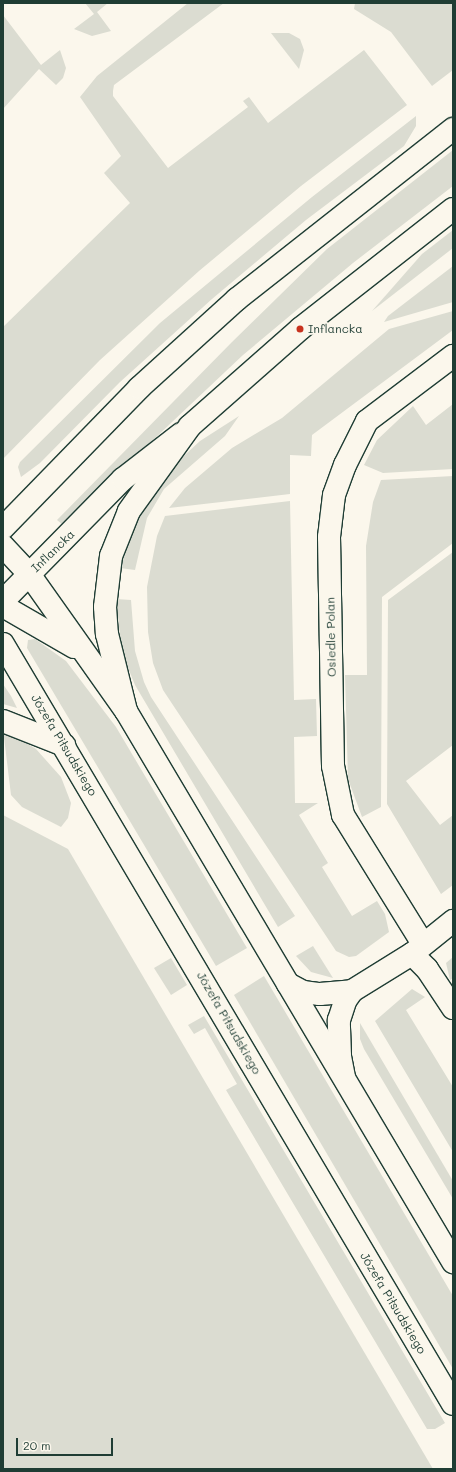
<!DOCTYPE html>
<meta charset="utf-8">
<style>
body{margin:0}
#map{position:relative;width:456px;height:1472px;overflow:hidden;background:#fbf7ec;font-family:Mali,sans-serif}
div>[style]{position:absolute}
.green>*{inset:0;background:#dbdcd1}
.roads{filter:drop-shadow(1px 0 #1f3d34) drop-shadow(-1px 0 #1f3d34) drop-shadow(0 1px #1f3d34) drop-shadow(0 -1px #1f3d34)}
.street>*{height:22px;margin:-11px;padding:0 11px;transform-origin:11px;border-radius:11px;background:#fbf7ec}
.secondary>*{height:22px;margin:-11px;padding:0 11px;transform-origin:11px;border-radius:11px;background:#fbf7ec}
.dots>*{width:11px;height:11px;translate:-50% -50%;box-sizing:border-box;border:2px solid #fbf7ec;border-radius:50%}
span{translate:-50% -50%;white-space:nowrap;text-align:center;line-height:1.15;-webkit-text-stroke:3.5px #fbf7ec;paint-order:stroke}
.poi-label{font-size:12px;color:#1f3d34}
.left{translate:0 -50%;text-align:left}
.street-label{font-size:12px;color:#1f3d34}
.frame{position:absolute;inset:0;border:4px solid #1f3d34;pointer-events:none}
.scale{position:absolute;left:16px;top:1438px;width:97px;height:18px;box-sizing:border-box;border:2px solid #1f3d34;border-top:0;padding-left:5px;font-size:12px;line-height:14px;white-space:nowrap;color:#1f3d34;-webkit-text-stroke:3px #fbf7ec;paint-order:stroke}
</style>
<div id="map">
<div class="green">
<div style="clip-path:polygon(85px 3px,108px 3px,97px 12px,111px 31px,92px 36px,74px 29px,94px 14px)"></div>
<div style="clip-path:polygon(188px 3px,224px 3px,114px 85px,113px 91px,113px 96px,168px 168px,248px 107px,243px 101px,249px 97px,268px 123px,364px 50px,407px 105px,301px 186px,199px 271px,100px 360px,3px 459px,3px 327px,130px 203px,104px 173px,121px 156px,80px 97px,97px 76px)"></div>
<div style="clip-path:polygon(355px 3px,453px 3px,453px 70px,432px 86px,391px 32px,354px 9px)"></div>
<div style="clip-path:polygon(3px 15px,41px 65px,60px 50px,66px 68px,63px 78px,56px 85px,39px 69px,3px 109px)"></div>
<div style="clip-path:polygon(271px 33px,289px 33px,300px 39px,304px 50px,299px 69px)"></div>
<div style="clip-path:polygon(416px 116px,416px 126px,404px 146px,306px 220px,212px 299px,120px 382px,40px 463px,21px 477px,18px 467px,20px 462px,160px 323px,312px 197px)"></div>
<div style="clip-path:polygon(453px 150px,453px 186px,353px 263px,243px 355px,63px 525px,57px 520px,232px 342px,327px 249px)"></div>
<div style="clip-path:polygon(453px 230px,453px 248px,372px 311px,422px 254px)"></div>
<div style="clip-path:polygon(453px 266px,453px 302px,384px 322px,388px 316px)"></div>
<div style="clip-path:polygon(453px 311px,453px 330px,312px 435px,311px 456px,290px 455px,290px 494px,169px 508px,185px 488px,232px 448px,282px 418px,389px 329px)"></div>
<div style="clip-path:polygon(453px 404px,453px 469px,383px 473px,364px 465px,377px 440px,413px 406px,426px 425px)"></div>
<div style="clip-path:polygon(239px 416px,225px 436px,164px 489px,147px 518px,135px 570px,120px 568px,141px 509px,173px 466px,200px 441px)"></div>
<div style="clip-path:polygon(453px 476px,453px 543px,382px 597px,381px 807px,362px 817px,348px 779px,345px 675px,367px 675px,366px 546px,373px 502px,381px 480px)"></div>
<div style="clip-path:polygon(290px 501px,294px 700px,316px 699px,317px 736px,294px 737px,295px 803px,318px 803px,299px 815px,328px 863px,322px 867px,352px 916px,377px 901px,385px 914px,389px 932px,356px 956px,349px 957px,336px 951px,163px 690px,153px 663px,148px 632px,147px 587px,157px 536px,165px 516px)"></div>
<div style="clip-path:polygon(453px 552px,453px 745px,406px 781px,440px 825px,453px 815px,453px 885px,441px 894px,387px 804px,388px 600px)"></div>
<div style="clip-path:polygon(116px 599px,131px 600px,135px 651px,144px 682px,151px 697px,295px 916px,278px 927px,135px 685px,122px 653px)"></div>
<div style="clip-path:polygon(35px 639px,66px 661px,116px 727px,247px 948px,216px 966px,27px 648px,28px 640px)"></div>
<div style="clip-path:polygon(3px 684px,11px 696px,17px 708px,3px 704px)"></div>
<div style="clip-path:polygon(3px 729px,36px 749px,61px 777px,71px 803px,68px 818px,61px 827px,22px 807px,11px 795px)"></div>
<div style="clip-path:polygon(3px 815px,68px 849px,433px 1469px,3px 1469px)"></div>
<div style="clip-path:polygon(313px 946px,333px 978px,311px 972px,296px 956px)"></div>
<div style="clip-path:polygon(453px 957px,453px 978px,450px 980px,446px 963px)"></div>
<div style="clip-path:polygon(171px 958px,187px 985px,171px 995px,154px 968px)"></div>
<div style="clip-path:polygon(264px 976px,453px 1296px,453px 1369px,234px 995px)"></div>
<div style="clip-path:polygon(412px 989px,425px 997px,406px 1010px,453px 1087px,453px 1152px,375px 1021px)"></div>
<div style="clip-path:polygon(204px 1016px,445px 1423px,435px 1429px,427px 1429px,226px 1090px,237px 1084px,205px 1028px,194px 1034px,188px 1025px)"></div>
<div style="clip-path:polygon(360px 1023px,453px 1181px,453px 1199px,364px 1049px,360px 1039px)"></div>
</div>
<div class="roads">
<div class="street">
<div style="left:3px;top:546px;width:38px;rotate:47deg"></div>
<div style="left:29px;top:574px;width:168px;rotate:54.7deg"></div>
<div style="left:3px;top:601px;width:171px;rotate:-45.5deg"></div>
<div style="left:123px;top:479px;width:73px;rotate:-37.8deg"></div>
<div style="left:3px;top:606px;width:82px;rotate:30deg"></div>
<div style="left:423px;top:944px;width:152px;rotate:-121.8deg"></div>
<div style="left:343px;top:815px;width:50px;rotate:-101.5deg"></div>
<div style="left:333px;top:766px;width:229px;rotate:-91deg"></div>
<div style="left:329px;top:537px;width:42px;rotate:-83.2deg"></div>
<div style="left:334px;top:495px;width:32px;rotate:-70deg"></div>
<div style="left:345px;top:465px;width:49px;rotate:-63.4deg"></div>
<div style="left:367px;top:421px;width:108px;rotate:-37.1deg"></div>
<div style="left:412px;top:954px;width:21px;rotate:45deg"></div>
<div style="left:427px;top:969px;width:47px;rotate:56.3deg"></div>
<div style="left:288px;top:984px;width:17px;rotate:28deg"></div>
<div style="left:303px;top:992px;width:17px;rotate:7deg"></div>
<div style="left:320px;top:994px;width:32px;rotate:-5deg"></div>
<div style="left:344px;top:1077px;width:21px;rotate:-101deg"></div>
<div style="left:340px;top:1056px;width:36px;rotate:-92deg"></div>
<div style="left:339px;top:1020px;width:20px;rotate:-72deg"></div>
<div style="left:345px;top:1001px;width:12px;rotate:-55deg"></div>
<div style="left:352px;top:991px;width:70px;rotate:-31.7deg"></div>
<div style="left:412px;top:954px;width:53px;rotate:-38.8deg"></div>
</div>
<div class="secondary">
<div style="left:453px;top:209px;width:194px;rotate:141.9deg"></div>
<div style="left:300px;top:329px;width:147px;rotate:138.6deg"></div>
<div style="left:190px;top:426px;width:105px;rotate:125.7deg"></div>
<div style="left:129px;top:511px;width:48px;rotate:111.8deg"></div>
<div style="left:111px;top:556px;width:51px;rotate:96.7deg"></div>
<div style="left:105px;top:607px;width:27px;rotate:86deg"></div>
<div style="left:107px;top:634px;width:79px;rotate:76.1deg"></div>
<div style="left:126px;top:711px;width:641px;rotate:59.31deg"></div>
<div style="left:3px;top:528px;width:195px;rotate:-45.8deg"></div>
<div style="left:139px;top:388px;width:132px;rotate:-42.2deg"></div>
<div style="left:237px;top:299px;width:275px;rotate:-38.2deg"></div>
<div style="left:3px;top:644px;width:883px;rotate:59.37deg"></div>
<div style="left:3px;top:721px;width:66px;rotate:21.5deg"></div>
</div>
</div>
<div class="dots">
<div style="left:300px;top:329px;background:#c8321e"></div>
</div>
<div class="poi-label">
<span class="left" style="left:308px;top:329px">Inflancka</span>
</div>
<div class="street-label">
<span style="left:53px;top:551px;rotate:-44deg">Inflancka</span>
<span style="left:331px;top:637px;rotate:-91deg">Osiedle Polan</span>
<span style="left:64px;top:745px;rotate:59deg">Józefa Piłsudskiego</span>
<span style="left:229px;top:1023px;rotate:60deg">Józefa Piłsudskiego</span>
<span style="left:393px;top:1303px;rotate:59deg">Józefa Piłsudskiego</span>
</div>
<div class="frame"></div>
<div class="scale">20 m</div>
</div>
